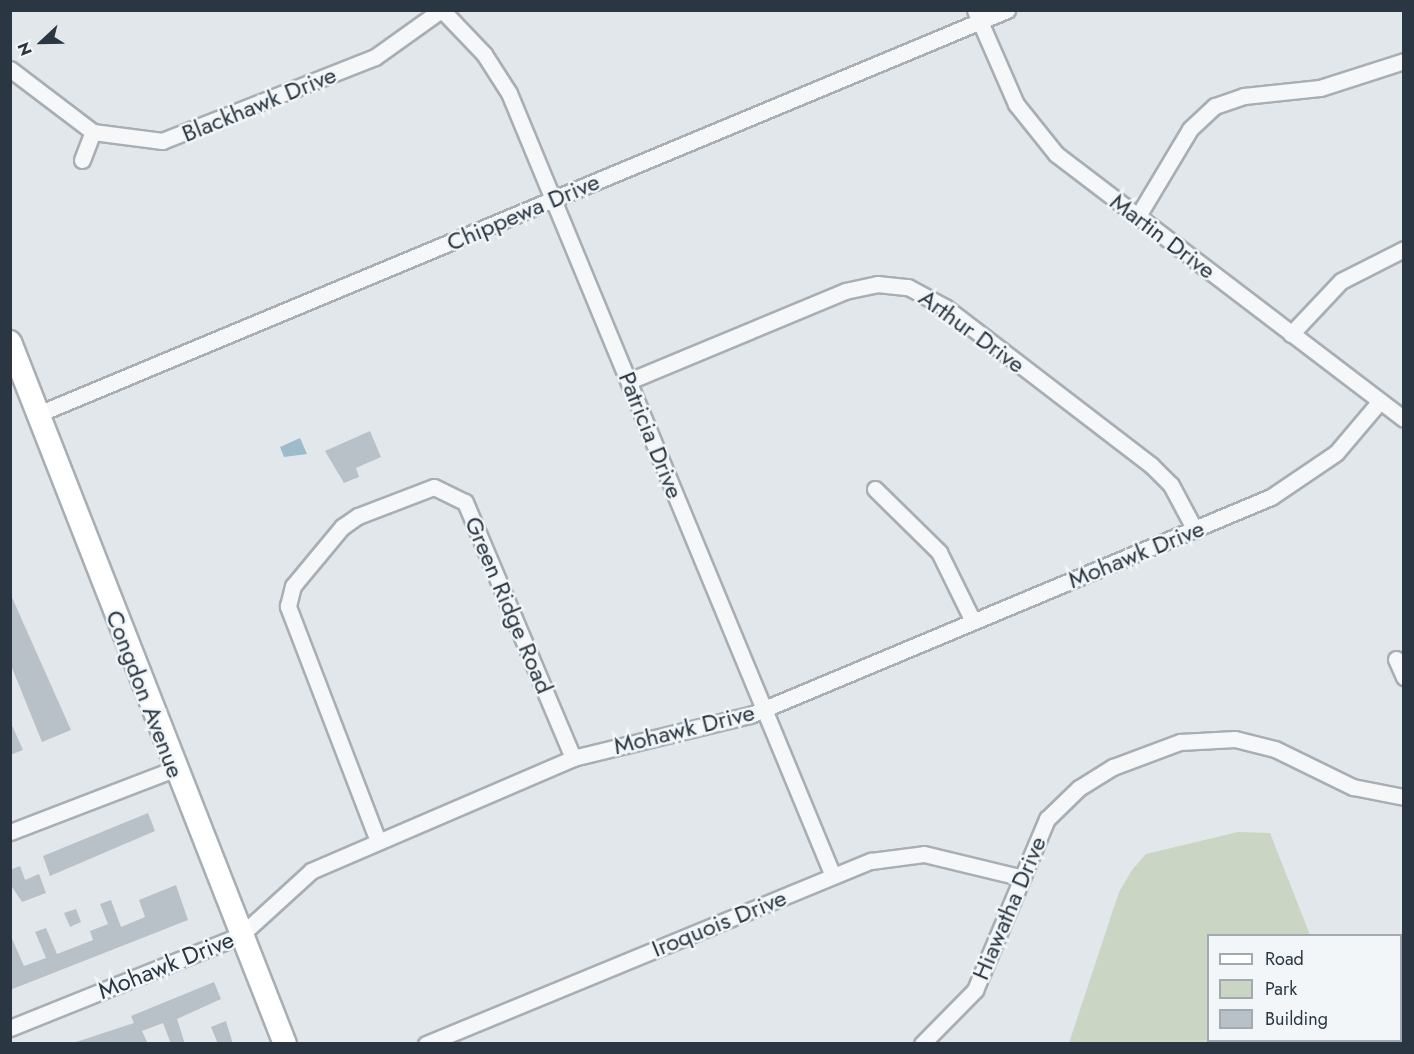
<!DOCTYPE html>
<style>
body{margin:0}
#map{position:relative;width:1414px;height:1054px;overflow:hidden;background:#e2e7eb;font-family:Jost,sans-serif}
div>[style]{position:absolute}
.green>*{inset:0;background:#cbd5c3}
.water>*{inset:0;background:#9dbbcb}
.building>*{inset:0;background:#b9c1c8}
.roads{filter:drop-shadow(2px 0 #a7afb5) drop-shadow(-2px 0 #a7afb5) drop-shadow(0 2px #a7afb5) drop-shadow(0 -2px #a7afb5)}
.street>*{height:15px;margin:-7.5px;padding:0 7.5px;transform-origin:7.5px;border-radius:7.5px;background:#f5f7f9}
.secondary>*{height:22px;margin:-11px;padding:0 11px;transform-origin:11px;border-radius:11px;background:#fff}
span{translate:-50% -50%;white-space:nowrap;text-align:center;line-height:1.15;-webkit-text-stroke:5px #f2f6f8;paint-order:stroke}
.street-label{font-size:24px;color:#2a3743}
.frame{position:absolute;inset:0;border:12px solid #2a3743;pointer-events:none}
.legend{position:absolute;left:1207px;top:934px;width:195px;height:108px;box-sizing:border-box;background:#f2f6f8;border:2px solid #a2aab0;margin:0;padding:8px 10px;list-style:none;font-size:18px;color:#2a3743}
.legend li{display:flex;align-items:center;gap:12px;height:30px}
.legend b{width:30px;border:2px solid #a2aab0}
.north{position:absolute;left:12px;top:12px;width:60px;height:60px;-webkit-text-stroke:4px #f2f6f8;paint-order:stroke;rotate:248deg;font-size:16px;font-weight:700;line-height:24px;text-align:center;color:#2a3743}
.north::after{content:'';display:block;margin:auto;width:21px;height:27px;background:#2a3743;clip-path:polygon(50% 0,100% 100%,50% 72%,0 100%)}
</style>
<div id="map">
<div class="green">
<div style="clip-path:polygon(1238px 832px,1270px 833px,1310px 935px,1208px 936px,1208px 1040px,1314px 1043px,1069px 1043px,1119px 892px,1132px 870px,1146px 854px)"></div>
</div>
<div class="water">
<div style="clip-path:polygon(300px 438px,307px 454px,284px 457px,280px 447px)"></div>
</div>
<div class="building">
<div style="clip-path:polygon(370px 431px,381px 457px,356px 468px,359px 477px,344px 483px,325px 451px)"></div>
<div style="clip-path:polygon(10px 593px,71px 730px,42px 742px,10px 663px)"></div>
<div style="clip-path:polygon(10px 721px,23px 750px,10px 755px)"></div>
<div style="clip-path:polygon(148px 813px,155px 831px,50px 876px,43px 856px)"></div>
<div style="clip-path:polygon(20px 866px,25px 880px,39px 874px,46px 893px,22px 902px,10px 884px,10px 870px)"></div>
<div style="clip-path:polygon(176px 885px,188px 920px,10px 990px,10px 934px,24px 966px,46px 958px,35px 932px,46px 928px,57px 954px,93px 940px,90px 931px,108px 924px,100px 904px,111px 900px,121px 927px,145px 917px,139px 900px)"></div>
<div style="clip-path:polygon(76px 909px,81px 922px,70px 927px,64px 913px)"></div>
<div style="clip-path:polygon(214px 982px,221px 999px,177px 1019px,185px 1044px,171px 1044px,163px 1023px,142px 1031px,148px 1044px,70px 1044px,134px 1023px,131px 1016px)"></div>
<div style="clip-path:polygon(226px 1021px,233px 1044px,218px 1044px,211px 1027px)"></div>
</div>
<div class="roads">
<div class="street">
<div style="left:442px;top:10px;width:61px;rotate:46.3deg"></div>
<div style="left:484px;top:54px;width:46px;rotate:57.3deg"></div>
<div style="left:509px;top:93px;width:847px;rotate:67.52deg"></div>
<div style="left:975px;top:10px;width:103px;rotate:66.4deg"></div>
<div style="left:1016px;top:104px;width:64px;rotate:51.3deg"></div>
<div style="left:1056px;top:154px;width:437px;rotate:37.3deg"></div>
<div style="left:10px;top:69px;width:104px;rotate:37.2deg"></div>
<div style="left:93px;top:132px;width:70px;rotate:7.4deg"></div>
<div style="left:162px;top:141px;width:229px;rotate:-21.5deg"></div>
<div style="left:375px;top:57px;width:81px;rotate:-35.5deg"></div>
<div style="left:82px;top:160px;width:30px;rotate:-69deg"></div>
<div style="left:1138px;top:216px;width:101px;rotate:-59.1deg"></div>
<div style="left:1190px;top:129px;width:34px;rotate:-43deg"></div>
<div style="left:1215px;top:106px;width:31px;rotate:-19deg"></div>
<div style="left:1244px;top:96px;width:76px;rotate:-6deg"></div>
<div style="left:1320px;top:88px;width:88px;rotate:-17.8deg"></div>
<div style="left:1291px;top:334px;width:73px;rotate:-46.7deg"></div>
<div style="left:1341px;top:281px;width:71px;rotate:-26.9deg"></div>
<div style="left:629px;top:381px;width:234px;rotate:-22.6deg"></div>
<div style="left:845px;top:291px;width:33px;rotate:-12deg"></div>
<div style="left:877px;top:284px;width:31px;rotate:6deg"></div>
<div style="left:908px;top:287px;width:42px;rotate:28.4deg"></div>
<div style="left:945px;top:307px;width:260px;rotate:37.5deg"></div>
<div style="left:1151px;top:465px;width:28px;rotate:45deg"></div>
<div style="left:1171px;top:485px;width:51px;rotate:61.9deg"></div>
<div style="left:38px;top:414px;width:1050px;rotate:-22.63deg"></div>
<div style="left:875px;top:489px;width:90px;rotate:44.5deg"></div>
<div style="left:939px;top:552px;width:77px;rotate:63.8deg"></div>
<div style="left:1396px;top:659px;width:20px;rotate:66deg"></div>
<div style="left:10px;top:832px;width:176px;rotate:-21deg"></div>
<div style="left:378px;top:841px;width:252px;rotate:-111deg"></div>
<div style="left:288px;top:606px;width:21px;rotate:-76deg"></div>
<div style="left:293px;top:586px;width:77px;rotate:-50.3deg"></div>
<div style="left:342px;top:527px;width:19px;rotate:-35deg"></div>
<div style="left:358px;top:516px;width:81px;rotate:-20.9deg"></div>
<div style="left:434px;top:487px;width:34px;rotate:26deg"></div>
<div style="left:465px;top:502px;width:278px;rotate:67.1deg"></div>
<div style="left:1400px;top:1027px;width:7px;rotate:-56deg"></div>
<div style="left:10px;top:1028px;width:249px;rotate:-21.9deg"></div>
<div style="left:241px;top:935px;width:95px;rotate:-42.4deg"></div>
<div style="left:311px;top:871px;width:285px;rotate:-23.3deg"></div>
<div style="left:573px;top:758px;width:182px;rotate:-13.7deg"></div>
<div style="left:750px;top:715px;width:565px;rotate:-22.71deg"></div>
<div style="left:1271px;top:497px;width:78px;rotate:-34.1deg"></div>
<div style="left:1336px;top:453px;width:68px;rotate:-49.8deg"></div>
<div style="left:426px;top:1044px;width:481px;rotate:-22.4deg"></div>
<div style="left:871px;top:861px;width:53px;rotate:-7.5deg"></div>
<div style="left:924px;top:854px;width:98px;rotate:13.6deg"></div>
<div style="left:922px;top:1044px;width:76px;rotate:-45.5deg"></div>
<div style="left:975px;top:990px;width:186px;rotate:-67.2deg"></div>
<div style="left:1047px;top:819px;width:45px;rotate:-44.1deg"></div>
<div style="left:1079px;top:788px;width:40px;rotate:-32deg"></div>
<div style="left:1113px;top:767px;width:72px;rotate:-20.5deg"></div>
<div style="left:1180px;top:742px;width:55px;rotate:-3.1deg"></div>
<div style="left:1235px;top:739px;width:41px;rotate:14deg"></div>
<div style="left:1275px;top:749px;width:87px;rotate:26deg"></div>
<div style="left:1353px;top:787px;width:52px;rotate:11.1deg"></div>
<div style="left:1391px;top:1044px;width:4px;rotate:-63deg"></div>
</div>
<div class="secondary">
<div style="left:10px;top:342px;width:754px;rotate:68.61deg"></div>
</div>
</div>
<div class="street-label">
<span style="left:259px;top:104px;rotate:-22deg">Blackhawk Drive</span>
<span style="left:523px;top:212px;rotate:-23deg">Chippewa Drive</span>
<span style="left:1163px;top:236px;rotate:37deg">Martin Drive</span>
<span style="left:972px;top:331px;rotate:36deg">Arthur Drive</span>
<span style="left:651px;top:435px;rotate:68deg">Patricia Drive</span>
<span style="left:1136px;top:554px;rotate:-22deg">Mohawk Drive</span>
<span style="left:509px;top:605px;rotate:67deg">Green Ridge Road</span>
<span style="left:145px;top:694px;rotate:69deg">Congdon Avenue</span>
<span style="left:684px;top:729px;rotate:-14deg">Mohawk Drive</span>
<span style="left:1009px;top:908px;rotate:-67deg">Hiawatha Drive</span>
<span style="left:719px;top:923px;rotate:-22deg">Iroquois Drive</span>
<span style="left:166px;top:965px;rotate:-22deg">Mohawk Drive</span>
</div>
<div class="frame"></div>
<ul class="legend">
<li><b style="height:8px;background:#fff"></b>Road</li>
<li><b style="height:16px;background:#cbd5c3"></b>Park</li>
<li><b style="height:16px;background:#b9c1c8"></b>Building</li>
</ul>
<div class="north">N</div>
</div>
